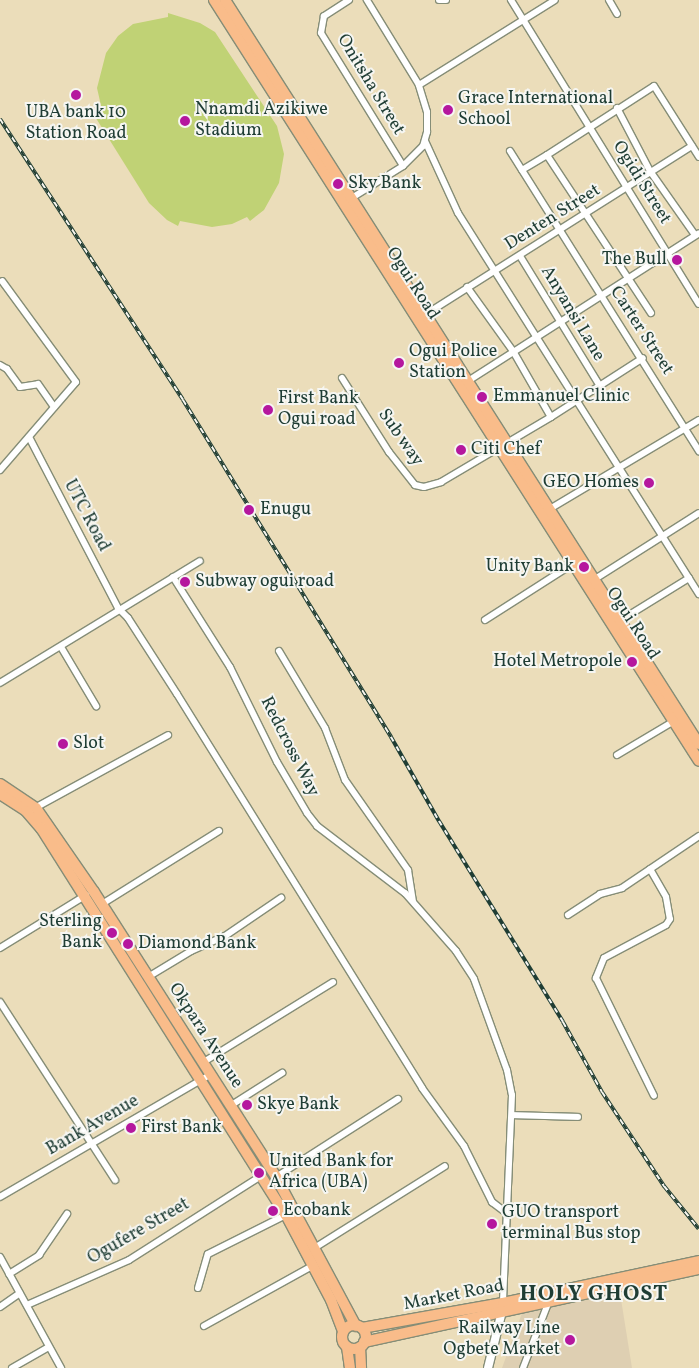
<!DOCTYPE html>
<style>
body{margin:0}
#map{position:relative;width:699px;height:1368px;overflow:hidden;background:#ebddba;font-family:Vollkorn,serif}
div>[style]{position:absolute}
.built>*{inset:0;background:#decfb2}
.green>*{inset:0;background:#c0d275}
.roads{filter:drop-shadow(1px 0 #858d77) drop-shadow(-1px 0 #858d77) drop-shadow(0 1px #858d77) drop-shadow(0 -1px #858d77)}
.minor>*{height:6px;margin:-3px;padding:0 3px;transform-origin:3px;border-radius:3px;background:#fff}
.tertiary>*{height:8px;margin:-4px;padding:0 4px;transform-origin:4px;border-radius:4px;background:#fff}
.primary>*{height:10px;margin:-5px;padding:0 5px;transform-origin:5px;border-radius:5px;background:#f9bc8a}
.primary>.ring{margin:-5px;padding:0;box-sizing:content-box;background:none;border:10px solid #f9bc8a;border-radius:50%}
.rail>*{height:4px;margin-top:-2px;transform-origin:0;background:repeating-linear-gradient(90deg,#f6f6f2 0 5.5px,#1f3d34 0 11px);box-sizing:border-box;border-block:1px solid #1f3d34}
.dots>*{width:14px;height:14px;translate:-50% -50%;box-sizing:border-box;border:2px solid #f6f6f2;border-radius:50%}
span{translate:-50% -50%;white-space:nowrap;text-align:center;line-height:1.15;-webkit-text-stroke:4px #f6f6f2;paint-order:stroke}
.street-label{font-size:18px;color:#1f3d34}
.poi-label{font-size:18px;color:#1f3d34}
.left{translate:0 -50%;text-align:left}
.right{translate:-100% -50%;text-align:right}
.district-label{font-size:22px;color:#1f3d34;font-weight:700;letter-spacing:1px}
</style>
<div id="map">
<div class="built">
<div style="clip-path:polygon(620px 1293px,632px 1368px,502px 1368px,522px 1313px)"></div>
</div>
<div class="green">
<div style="clip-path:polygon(168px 13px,200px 23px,215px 32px,277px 126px,284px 154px,279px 183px,264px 210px,250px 221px,247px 217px,232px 224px,212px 227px,180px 221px,178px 226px,167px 220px,149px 203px,94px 115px,102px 110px,97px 88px,106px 53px,118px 36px,133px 24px,168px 17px)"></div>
</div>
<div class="roads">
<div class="minor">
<div style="left:349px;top:0;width:30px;rotate:147deg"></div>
<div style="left:324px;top:16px;width:17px;rotate:100deg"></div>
<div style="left:321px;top:33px;width:156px;rotate:58.3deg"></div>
<div style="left:439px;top:0;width:7px"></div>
<div style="left:511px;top:0;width:357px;rotate:58.3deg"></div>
<div style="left:609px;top:0;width:16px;rotate:60deg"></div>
<div style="left:419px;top:85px;width:160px;rotate:-32deg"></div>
<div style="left:617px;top:108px;width:71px;rotate:62.4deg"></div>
<div style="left:650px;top:171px;width:78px;rotate:54.9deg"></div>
<div style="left:425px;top:141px;width:79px;rotate:65.4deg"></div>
<div style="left:458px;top:213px;width:451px;rotate:57.7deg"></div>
<div style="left:510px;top:151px;width:355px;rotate:57.8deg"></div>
<div style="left:522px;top:170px;width:29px;rotate:-31deg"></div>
<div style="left:350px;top:199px;width:62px;rotate:-31.9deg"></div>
<div style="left:403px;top:166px;width:28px;rotate:-45deg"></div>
<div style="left:423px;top:146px;width:15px;rotate:-74deg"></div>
<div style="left:427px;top:132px;width:20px;rotate:-90deg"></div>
<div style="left:427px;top:112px;width:28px;rotate:-107deg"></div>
<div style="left:419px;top:85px;width:100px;rotate:-121.5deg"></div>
<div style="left:520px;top:256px;width:153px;rotate:58.4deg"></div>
<div style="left:467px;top:287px;width:79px;rotate:54.3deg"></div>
<div style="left:513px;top:351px;width:76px;rotate:60.1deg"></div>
<div style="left:651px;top:313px;width:189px;rotate:-123.4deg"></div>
<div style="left:547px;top:155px;width:127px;rotate:-32.8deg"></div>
<div style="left:654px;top:86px;width:84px;rotate:57.6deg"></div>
<div style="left:423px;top:316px;width:318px;rotate:-32.3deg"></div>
<div style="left:0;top:365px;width:8px;rotate:30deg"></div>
<div style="left:7px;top:369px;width:22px;rotate:54deg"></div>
<div style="left:20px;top:387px;width:18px;rotate:-9deg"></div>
<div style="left:38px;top:384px;width:28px;rotate:55deg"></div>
<div style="left:342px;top:378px;width:88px;rotate:57.6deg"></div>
<div style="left:389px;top:452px;width:42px;rotate:51.8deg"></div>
<div style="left:415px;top:485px;width:9px;rotate:13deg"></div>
<div style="left:424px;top:487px;width:18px;rotate:-16deg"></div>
<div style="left:441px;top:482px;width:128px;rotate:-30.6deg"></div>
<div style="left:551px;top:417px;width:109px;rotate:-32.7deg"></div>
<div style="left:468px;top:381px;width:274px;rotate:-32.6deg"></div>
<div style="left:29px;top:437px;width:193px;rotate:62.5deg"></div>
<div style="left:118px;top:608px;width:14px;rotate:45deg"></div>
<div style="left:128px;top:618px;width:90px;rotate:57.2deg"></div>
<div style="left:177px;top:694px;width:464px;rotate:58.1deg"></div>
<div style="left:422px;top:1088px;width:72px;rotate:54.1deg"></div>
<div style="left:464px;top:1146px;width:63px;rotate:63.4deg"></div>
<div style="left:492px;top:1202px;width:20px;rotate:37deg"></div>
<div style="left:0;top:470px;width:116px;rotate:-49.2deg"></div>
<div style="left:76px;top:382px;width:125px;rotate:-126.2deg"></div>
<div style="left:548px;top:510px;width:176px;rotate:-30.8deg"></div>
<div style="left:173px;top:577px;width:107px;rotate:57.7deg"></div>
<div style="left:230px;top:667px;width:106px;rotate:63.7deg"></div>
<div style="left:277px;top:762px;width:59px;rotate:59.5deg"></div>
<div style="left:307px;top:813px;width:16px;rotate:52deg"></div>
<div style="left:317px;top:826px;width:111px;rotate:37.3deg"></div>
<div style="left:405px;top:893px;width:77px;rotate:48.7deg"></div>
<div style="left:456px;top:951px;width:33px;rotate:57deg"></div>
<div style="left:474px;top:979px;width:97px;rotate:70.1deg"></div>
<div style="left:507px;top:1070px;width:25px;rotate:79deg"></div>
<div style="left:512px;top:1095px;width:208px;rotate:92.5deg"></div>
<div style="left:595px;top:579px;width:123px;rotate:-32.4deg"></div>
<div style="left:485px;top:620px;width:106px;rotate:-32.6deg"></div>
<div style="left:621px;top:620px;width:80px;rotate:-31.7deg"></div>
<div style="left:61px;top:647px;width:69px;rotate:59.3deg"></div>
<div style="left:279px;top:651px;width:90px;rotate:59.1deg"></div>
<div style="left:325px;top:728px;width:56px;rotate:69deg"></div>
<div style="left:345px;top:780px;width:110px;rotate:55deg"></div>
<div style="left:408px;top:870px;width:31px;rotate:81deg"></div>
<div style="left:0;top:683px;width:234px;rotate:-31.4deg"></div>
<div style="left:617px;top:755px;width:66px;rotate:-30.8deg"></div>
<div style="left:33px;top:809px;width:154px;rotate:-28.7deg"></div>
<div style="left:650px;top:869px;width:32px;rotate:60deg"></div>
<div style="left:666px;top:897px;width:22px;rotate:80deg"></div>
<div style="left:670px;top:919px;width:7px;rotate:124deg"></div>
<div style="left:666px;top:925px;width:70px;rotate:152deg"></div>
<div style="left:604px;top:958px;width:22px;rotate:112deg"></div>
<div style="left:596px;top:978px;width:131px;rotate:63.8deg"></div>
<div style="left:102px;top:904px;width:138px;rotate:-32deg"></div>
<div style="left:568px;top:915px;width:38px;rotate:-33deg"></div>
<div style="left:600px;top:894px;width:23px;rotate:-15deg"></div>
<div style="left:622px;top:888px;width:93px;rotate:-34deg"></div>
<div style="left:0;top:948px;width:101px;rotate:-31.6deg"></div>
<div style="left:148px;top:977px;width:50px;rotate:-31.2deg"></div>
<div style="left:191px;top:951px;width:37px;rotate:-24deg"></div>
<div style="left:225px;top:936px;width:68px;rotate:-34.2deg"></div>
<div style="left:0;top:1002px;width:212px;rotate:57.1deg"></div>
<div style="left:202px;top:1063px;width:154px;rotate:-31.7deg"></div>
<div style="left:230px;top:1106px;width:62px;rotate:-32.4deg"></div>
<div style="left:512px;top:1115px;width:66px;rotate:1.7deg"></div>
<div style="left:276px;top:1177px;width:145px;rotate:-32.6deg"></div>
<div style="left:0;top:1197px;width:243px;rotate:-30.2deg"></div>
<div style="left:316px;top:1247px;width:152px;rotate:-32.1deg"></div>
<div style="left:0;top:1257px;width:127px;rotate:61.2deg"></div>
<div style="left:9px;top:1274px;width:36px;rotate:-32deg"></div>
<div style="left:39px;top:1255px;width:50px;rotate:-55.7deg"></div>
<div style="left:198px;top:1288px;width:35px;rotate:-74deg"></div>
<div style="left:208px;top:1254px;width:87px;rotate:-26.6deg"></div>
<div style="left:27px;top:1305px;width:111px;rotate:-23.8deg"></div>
<div style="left:129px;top:1260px;width:156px;rotate:-32.5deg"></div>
<div style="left:0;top:1307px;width:24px;rotate:-35deg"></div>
<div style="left:204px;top:1326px;width:126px;rotate:-29deg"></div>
<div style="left:12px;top:1368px;width:40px;rotate:-29.7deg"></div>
<div style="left:523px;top:1368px;width:72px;rotate:-68.8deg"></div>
</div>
<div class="tertiary">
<div style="left:488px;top:1368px;width:59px;rotate:-76.2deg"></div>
</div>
<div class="primary">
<div style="left:214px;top:0;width:902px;rotate:57.49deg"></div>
<div style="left:225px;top:0;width:882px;rotate:57.5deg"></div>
<div style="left:0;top:784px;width:43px;rotate:33.7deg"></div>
<div style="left:36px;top:808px;width:102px;rotate:55.4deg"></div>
<div style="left:94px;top:892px;width:338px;rotate:57.4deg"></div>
<div style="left:276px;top:1177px;width:169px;rotate:61.8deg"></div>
<div style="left:0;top:794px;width:31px;rotate:33deg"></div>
<div style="left:26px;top:811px;width:23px;rotate:49deg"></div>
<div style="left:41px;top:828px;width:458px;rotate:57.7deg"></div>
<div style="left:286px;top:1215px;width:96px;rotate:62.1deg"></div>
<div style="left:331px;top:1300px;width:34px;rotate:69deg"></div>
<div class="ring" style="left:342px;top:1325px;width:14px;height:14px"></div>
<div style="left:362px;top:1328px;width:143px;rotate:-10.1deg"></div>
<div style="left:503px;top:1303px;width:200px;rotate:-12.1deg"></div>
<div style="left:364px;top:1342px;width:343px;rotate:-12.3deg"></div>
<div style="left:347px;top:1347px;width:21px;rotate:82deg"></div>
<div style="left:360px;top:1347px;width:21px;rotate:87deg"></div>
</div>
</div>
<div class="rail">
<div style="left:0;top:119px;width:335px;rotate:56.9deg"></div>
<div style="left:183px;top:400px;width:396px;rotate:58.3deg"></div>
<div style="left:391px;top:737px;width:97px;rotate:60.3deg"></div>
<div style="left:439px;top:821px;width:236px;rotate:58.3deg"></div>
<div style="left:563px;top:1022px;width:80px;rotate:60.9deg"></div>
<div style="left:602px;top:1092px;width:113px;rotate:56.6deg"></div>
<div style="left:664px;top:1186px;width:55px;rotate:50.9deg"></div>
</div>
<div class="dots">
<div style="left:76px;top:95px;background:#b5179e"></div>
<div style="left:448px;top:110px;background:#b5179e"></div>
<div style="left:185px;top:121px;background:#b5179e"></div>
<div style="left:338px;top:184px;background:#b5179e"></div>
<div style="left:677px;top:260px;background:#b5179e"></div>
<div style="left:399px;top:363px;background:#b5179e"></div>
<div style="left:482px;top:397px;background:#b5179e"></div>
<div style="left:268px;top:410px;background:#b5179e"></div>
<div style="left:461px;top:450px;background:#b5179e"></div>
<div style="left:649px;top:483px;background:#b5179e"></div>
<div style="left:249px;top:510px;background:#b5179e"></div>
<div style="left:584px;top:567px;background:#b5179e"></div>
<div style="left:185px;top:582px;background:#b5179e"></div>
<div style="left:632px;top:662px;background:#b5179e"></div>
<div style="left:63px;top:744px;background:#b5179e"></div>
<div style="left:112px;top:933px;background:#b5179e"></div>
<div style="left:128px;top:944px;background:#b5179e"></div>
<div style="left:247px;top:1105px;background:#b5179e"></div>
<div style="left:131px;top:1128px;background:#b5179e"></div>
<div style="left:259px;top:1173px;background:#b5179e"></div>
<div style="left:273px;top:1211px;background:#b5179e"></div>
<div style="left:492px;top:1224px;background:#b5179e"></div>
<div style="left:570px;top:1340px;background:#b5179e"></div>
</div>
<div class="street-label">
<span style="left:370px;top:85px;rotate:59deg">Onitsha Street</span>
<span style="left:641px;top:183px;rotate:58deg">Ogidi Street</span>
<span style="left:553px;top:218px;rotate:-32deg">Denten Street</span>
<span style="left:412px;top:284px;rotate:57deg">Ogui Road</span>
<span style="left:572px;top:314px;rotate:59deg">Anyansi Lane</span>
<span style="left:641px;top:331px;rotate:57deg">Carter Street</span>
<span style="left:400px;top:438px;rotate:55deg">Sub way</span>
<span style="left:86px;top:516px;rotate:62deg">UTC Road</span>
<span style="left:632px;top:624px;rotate:57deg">Ogui Road</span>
<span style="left:289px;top:747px;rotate:63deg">Redcross Way</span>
<span style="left:205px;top:1036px;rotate:57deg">Okpara Avenue</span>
<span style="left:93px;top:1126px;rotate:-30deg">Bank Avenue</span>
<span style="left:139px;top:1232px;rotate:-30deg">Ogufere Street</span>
<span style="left:454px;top:1296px;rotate:-11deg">Market Road</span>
</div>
<div class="poi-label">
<span class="left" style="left:458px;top:110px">Grace International<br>School</span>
<span class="left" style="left:195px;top:121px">Nnamdi Azikiwe<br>Stadium</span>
<span style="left:76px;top:124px">UBA bank 10<br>Station Road</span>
<span class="left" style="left:348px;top:184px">Sky Bank</span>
<span class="right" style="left:667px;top:260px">The Bull</span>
<span class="left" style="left:409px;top:363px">Ogui Police<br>Station</span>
<span class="left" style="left:493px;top:397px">Emmanuel Clinic</span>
<span class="left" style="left:278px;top:410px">First Bank<br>Ogui road</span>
<span class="left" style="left:471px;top:450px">Citi Chef</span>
<span class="right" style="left:639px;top:483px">GEO Homes</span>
<span class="left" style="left:260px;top:510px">Enugu</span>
<span class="right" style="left:574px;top:567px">Unity Bank</span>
<span class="left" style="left:195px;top:582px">Subway ogui road</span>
<span class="right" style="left:622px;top:662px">Hotel Metropole</span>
<span class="left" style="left:73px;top:744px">Slot</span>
<span class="right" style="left:102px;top:933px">Sterling<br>Bank</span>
<span class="left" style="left:138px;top:944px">Diamond Bank</span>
<span class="left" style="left:257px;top:1105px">Skye Bank</span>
<span class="left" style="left:141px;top:1128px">First Bank</span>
<span class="left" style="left:269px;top:1173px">United Bank for<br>Africa (UBA)</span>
<span class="left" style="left:283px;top:1211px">Ecobank</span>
<span class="left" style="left:502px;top:1224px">GUO transport<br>terminal Bus stop</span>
<span class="right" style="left:560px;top:1340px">Railway Line<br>Ogbete Market</span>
</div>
<div class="district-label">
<span style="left:594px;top:1295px">HOLY GHOST</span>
</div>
</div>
